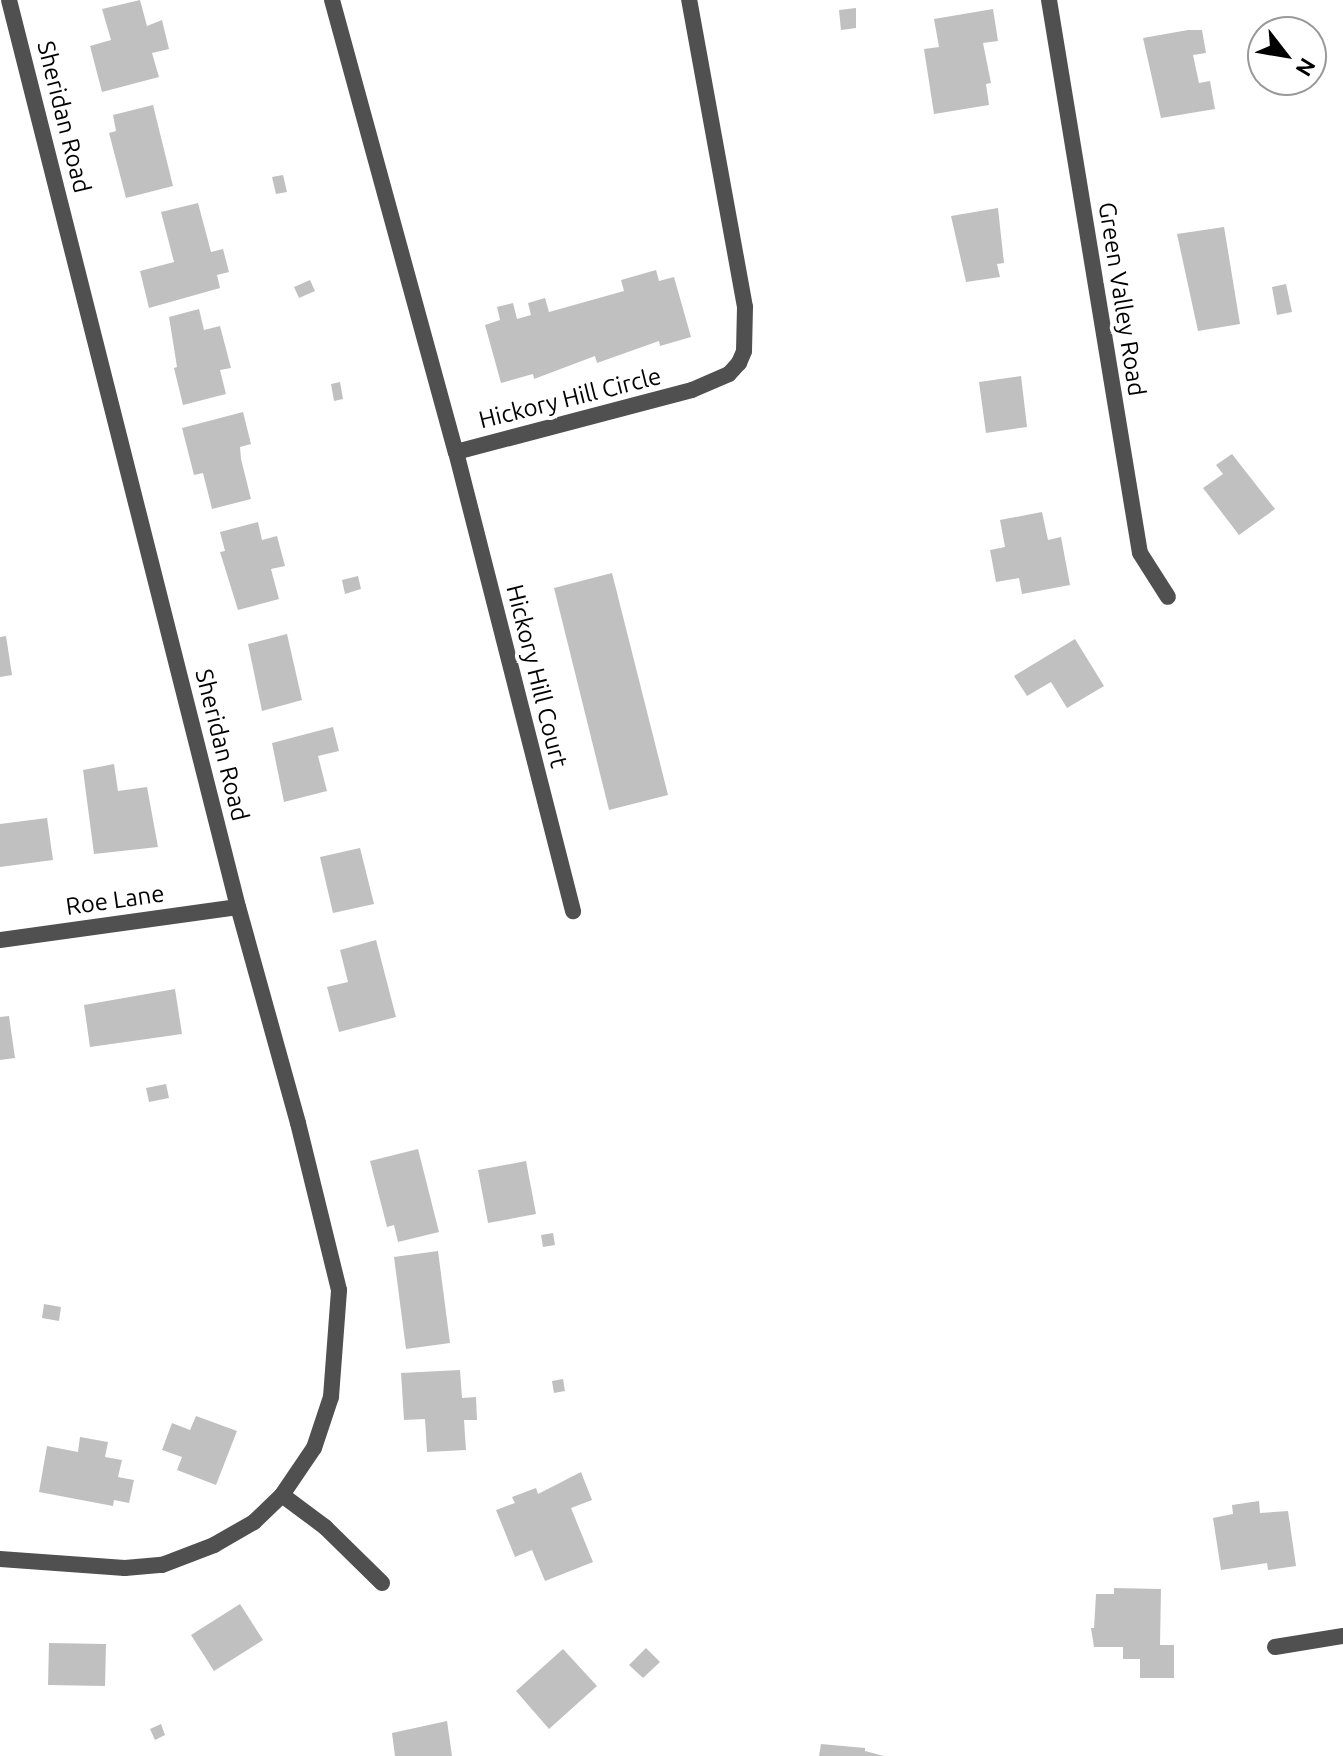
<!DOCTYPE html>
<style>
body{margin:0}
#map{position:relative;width:1343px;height:1756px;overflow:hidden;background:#fff;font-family:Ubuntu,sans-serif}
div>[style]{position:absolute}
.building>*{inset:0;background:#c0c0c0}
.minor>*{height:16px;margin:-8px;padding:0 8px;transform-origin:8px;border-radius:8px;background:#505050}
span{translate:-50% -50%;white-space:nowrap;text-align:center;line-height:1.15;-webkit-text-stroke:8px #fff;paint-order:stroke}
.street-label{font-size:24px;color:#000}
.north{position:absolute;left:1247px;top:16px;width:80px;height:80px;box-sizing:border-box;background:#fff;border:2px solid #999;border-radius:50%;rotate:121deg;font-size:22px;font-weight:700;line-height:32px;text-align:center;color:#000}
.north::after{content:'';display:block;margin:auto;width:28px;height:36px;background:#000;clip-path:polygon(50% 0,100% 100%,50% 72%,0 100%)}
</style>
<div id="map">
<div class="building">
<div style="clip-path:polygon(140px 0,147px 26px,162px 20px,169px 49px,152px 53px,159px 77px,102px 92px,90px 46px,111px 40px,102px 9px)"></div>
<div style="clip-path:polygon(856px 8px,856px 28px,841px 30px,839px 10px)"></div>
<div style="clip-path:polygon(993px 9px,998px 41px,983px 43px,991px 83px,986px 84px,989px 105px,934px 114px,924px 49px,939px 47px,934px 19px)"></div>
<div style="clip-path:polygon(1188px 30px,1202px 30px,1206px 53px,1193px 55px,1199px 83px,1210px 81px,1215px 109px,1161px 118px,1143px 38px)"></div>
<div style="clip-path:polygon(153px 105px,173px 186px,126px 198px,109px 133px,116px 131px,113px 115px)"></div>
<div style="clip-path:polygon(283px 175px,287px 192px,276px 194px,272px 177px)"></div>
<div style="clip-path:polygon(198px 203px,211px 252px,223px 249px,229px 272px,217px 275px,220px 288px,149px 308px,140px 271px,174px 262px,161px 212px)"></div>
<div style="clip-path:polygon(998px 208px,1004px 263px,997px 264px,1000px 277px,966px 282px,951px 216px)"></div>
<div style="clip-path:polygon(1224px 227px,1240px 324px,1198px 331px,1177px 234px)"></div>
<div style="clip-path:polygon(656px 270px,659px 281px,674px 277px,691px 337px,660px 346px,659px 341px,597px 363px,595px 356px,534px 379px,533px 374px,501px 383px,485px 325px,500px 320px,497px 307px,513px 303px,517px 319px,531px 315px,528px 303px,545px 298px,549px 312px,624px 291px,621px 280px)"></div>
<div style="clip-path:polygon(310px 280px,315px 291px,299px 298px,294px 287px)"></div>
<div style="clip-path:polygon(1286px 284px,1292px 312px,1277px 315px,1272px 287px)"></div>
<div style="clip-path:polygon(199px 309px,204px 330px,220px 326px,231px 368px,220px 370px,226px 394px,183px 405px,174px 368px,177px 367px,169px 317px)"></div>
<div style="clip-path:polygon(1021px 376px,1027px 427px,986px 433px,979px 382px)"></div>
<div style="clip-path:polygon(340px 382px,343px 399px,334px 401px,331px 384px)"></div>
<div style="clip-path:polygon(243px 412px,251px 444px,240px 447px,241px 459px,251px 499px,212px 509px,203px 473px,194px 475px,182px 428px)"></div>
<div style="clip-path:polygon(1232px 454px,1275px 509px,1239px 535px,1203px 488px,1223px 474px,1216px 465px)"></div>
<div style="clip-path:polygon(1042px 512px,1048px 540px,1061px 537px,1070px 585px,1022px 594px,1019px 578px,996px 582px,990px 550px,1005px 547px,1000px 520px)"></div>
<div style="clip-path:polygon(258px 522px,262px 540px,277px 536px,285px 566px,271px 569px,279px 599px,238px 610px,220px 552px,225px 551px,220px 532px)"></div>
<div style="clip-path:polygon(612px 573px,668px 795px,609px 810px,554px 588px)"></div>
<div style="clip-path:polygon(358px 576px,361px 589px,345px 594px,342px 580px)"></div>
<div style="clip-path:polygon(287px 634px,302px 700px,262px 711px,248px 644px)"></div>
<div style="clip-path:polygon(6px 636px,12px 675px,0 677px,0 637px)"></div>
<div style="clip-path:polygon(1075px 639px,1104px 686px,1067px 708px,1051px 682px,1027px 696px,1014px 676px)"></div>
<div style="clip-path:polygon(333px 727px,339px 751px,318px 756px,327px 791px,284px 802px,272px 743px)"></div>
<div style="clip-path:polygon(114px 764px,118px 791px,147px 787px,158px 847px,94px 854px,83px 770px)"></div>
<div style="clip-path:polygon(47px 818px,53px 860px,0 867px,0 824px)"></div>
<div style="clip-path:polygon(360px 848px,374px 904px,333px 913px,320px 857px)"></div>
<div style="clip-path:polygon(376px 940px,396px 1017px,339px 1032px,327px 987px,348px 982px,340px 950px)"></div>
<div style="clip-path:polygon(175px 989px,182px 1034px,90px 1047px,84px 1005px)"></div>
<div style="clip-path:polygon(9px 1016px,15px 1058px,0 1060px,0 1017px)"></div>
<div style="clip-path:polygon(166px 1084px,169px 1098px,149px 1102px,146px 1088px)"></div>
<div style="clip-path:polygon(418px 1149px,439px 1232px,398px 1242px,394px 1225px,387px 1227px,370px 1161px)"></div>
<div style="clip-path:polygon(526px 1161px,536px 1214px,488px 1223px,478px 1170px)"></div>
<div style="clip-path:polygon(553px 1233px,555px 1245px,543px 1247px,541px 1235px)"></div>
<div style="clip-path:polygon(438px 1251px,450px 1343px,406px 1349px,394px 1257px)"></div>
<div style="clip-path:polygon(44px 1304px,61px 1307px,59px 1321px,42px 1318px)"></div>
<div style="clip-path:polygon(460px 1370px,462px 1398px,476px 1397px,477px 1420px,464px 1420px,466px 1450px,427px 1452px,425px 1419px,404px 1420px,401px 1373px)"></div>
<div style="clip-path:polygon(563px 1379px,565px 1391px,554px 1393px,552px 1381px)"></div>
<div style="clip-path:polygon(196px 1416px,237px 1431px,216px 1485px,177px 1470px,182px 1457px,162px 1450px,172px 1423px,190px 1430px)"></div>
<div style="clip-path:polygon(80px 1437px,108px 1442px,105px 1457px,122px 1460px,118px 1477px,134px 1480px,129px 1503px,114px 1500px,113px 1506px,39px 1492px,47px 1446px,78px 1452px)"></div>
<div style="clip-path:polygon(581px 1472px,592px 1500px,571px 1508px,593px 1562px,545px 1581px,532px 1550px,515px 1557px,496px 1510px,515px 1503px,512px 1497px,536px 1488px,538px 1494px)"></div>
<div style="clip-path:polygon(1259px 1501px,1260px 1513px,1288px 1511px,1296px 1566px,1268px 1570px,1267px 1563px,1221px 1570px,1213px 1518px,1233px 1514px,1232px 1505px)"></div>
<div style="clip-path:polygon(1114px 1588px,1161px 1589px,1160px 1645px,1174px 1645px,1174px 1678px,1140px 1678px,1140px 1659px,1123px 1659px,1123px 1647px,1094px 1647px,1091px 1628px,1094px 1628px,1096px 1594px,1114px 1594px)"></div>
<div style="clip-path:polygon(240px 1604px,263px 1640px,214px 1671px,191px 1635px)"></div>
<div style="clip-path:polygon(49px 1643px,106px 1644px,105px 1686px,48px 1685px)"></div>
<div style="clip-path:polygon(646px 1648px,660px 1662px,643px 1678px,629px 1665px)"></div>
<div style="clip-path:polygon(563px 1649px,597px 1686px,549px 1729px,516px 1691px)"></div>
<div style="clip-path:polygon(447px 1721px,452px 1756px,395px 1756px,392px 1733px)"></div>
<div style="clip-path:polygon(161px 1724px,165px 1735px,155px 1740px,150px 1729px)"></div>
<div style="clip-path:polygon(821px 1744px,865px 1748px,865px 1751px,884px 1756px,819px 1756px)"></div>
</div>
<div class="minor">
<div style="left:332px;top:0;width:469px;rotate:74.7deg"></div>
<div style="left:456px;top:452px;width:244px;rotate:-14.7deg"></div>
<div style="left:692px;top:390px;width:40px;rotate:-23.4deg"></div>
<div style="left:729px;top:374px;width:15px;rotate:-48deg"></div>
<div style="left:739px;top:363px;width:13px;rotate:-67deg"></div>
<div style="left:744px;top:351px;width:44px;rotate:-88.7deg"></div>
<div style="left:745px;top:307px;width:312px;rotate:-100.3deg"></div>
<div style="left:1049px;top:0;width:560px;rotate:80.66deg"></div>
<div style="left:1140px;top:553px;width:52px;rotate:57.5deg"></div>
<div style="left:456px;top:452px;width:474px;rotate:75.7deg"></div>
<div style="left:0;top:940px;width:240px;rotate:-7.9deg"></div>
<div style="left:282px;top:1495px;width:54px;rotate:36.7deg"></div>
<div style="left:325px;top:1527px;width:80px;rotate:44.5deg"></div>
<div style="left:0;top:1559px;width:125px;rotate:4.1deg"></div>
<div style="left:125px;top:1568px;width:37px;rotate:-5deg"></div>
<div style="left:162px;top:1565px;width:56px;rotate:-21deg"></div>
<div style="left:214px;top:1545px;width:46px;rotate:-29.9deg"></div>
<div style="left:254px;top:1522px;width:39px;rotate:-44deg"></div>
<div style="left:282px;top:1495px;width:57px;rotate:-55.8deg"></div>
<div style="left:314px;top:1448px;width:54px;rotate:-71.6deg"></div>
<div style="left:331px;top:1397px;width:107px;rotate:-85.7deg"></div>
<div style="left:339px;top:1290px;width:172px;rotate:-103.8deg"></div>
<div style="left:298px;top:1123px;width:224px;rotate:-105.5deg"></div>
<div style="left:238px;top:907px;width:935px;rotate:-104.17deg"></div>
<div style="left:1275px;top:1647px;width:69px;rotate:-9.2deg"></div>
</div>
<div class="street-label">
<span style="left:64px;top:117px;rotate:76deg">Sheridan Road</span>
<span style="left:1122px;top:299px;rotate:81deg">Green Valley Road</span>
<span style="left:570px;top:398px;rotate:-14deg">Hickory Hill Circle</span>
<span style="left:537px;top:676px;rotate:76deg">Hickory Hill Court</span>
<span style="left:222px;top:745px;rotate:76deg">Sheridan Road</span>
<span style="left:115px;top:900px;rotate:-8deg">Roe Lane</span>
</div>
<div class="north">N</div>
</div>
